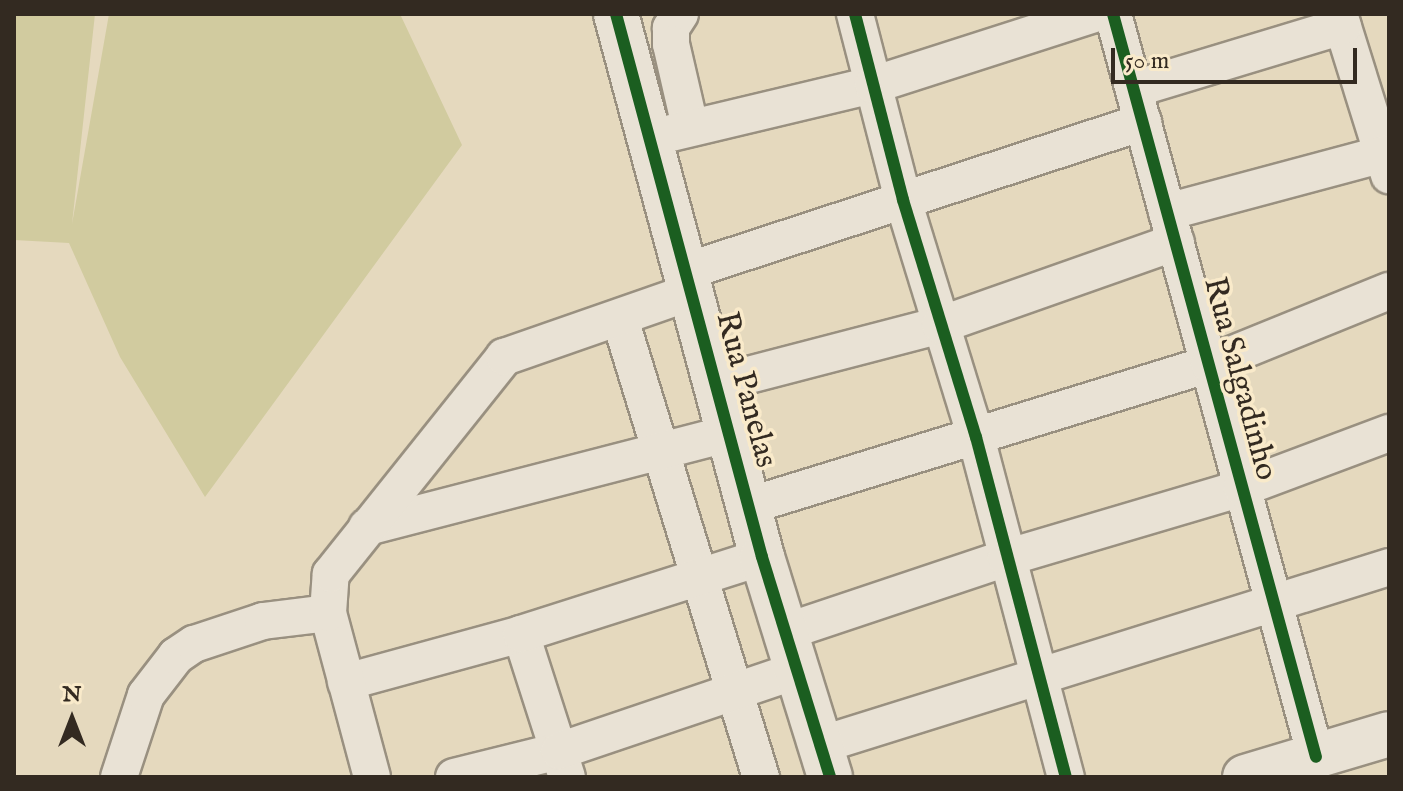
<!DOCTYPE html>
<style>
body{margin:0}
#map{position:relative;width:1403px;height:791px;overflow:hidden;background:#e5d9be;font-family:"IM FELL English",serif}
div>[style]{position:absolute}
.green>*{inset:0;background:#d1cb9f}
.roads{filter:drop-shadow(2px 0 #999080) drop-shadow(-2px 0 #999080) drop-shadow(0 2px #999080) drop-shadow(0 -2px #999080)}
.street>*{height:36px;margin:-18px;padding:0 18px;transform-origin:18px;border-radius:18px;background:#e9e2d5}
.secondary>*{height:44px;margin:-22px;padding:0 22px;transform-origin:22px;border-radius:22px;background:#e9e2d5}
.cycleway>*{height:12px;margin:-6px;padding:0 6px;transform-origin:6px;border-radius:6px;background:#1b5e20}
span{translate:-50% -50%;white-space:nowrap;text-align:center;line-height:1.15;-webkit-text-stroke:7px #f9eaca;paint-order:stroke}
.street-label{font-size:32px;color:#332a21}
.frame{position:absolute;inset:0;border:16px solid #332a21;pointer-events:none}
.north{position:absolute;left:32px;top:679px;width:80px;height:80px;-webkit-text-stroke:6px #f9eaca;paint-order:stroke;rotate:0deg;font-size:22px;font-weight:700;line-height:32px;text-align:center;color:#332a21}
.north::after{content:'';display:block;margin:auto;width:28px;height:36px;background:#332a21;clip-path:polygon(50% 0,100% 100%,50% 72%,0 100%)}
.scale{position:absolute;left:1111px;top:48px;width:246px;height:36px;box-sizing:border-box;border:4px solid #332a21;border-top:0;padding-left:10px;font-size:24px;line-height:28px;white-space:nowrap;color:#332a21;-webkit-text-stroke:6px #f9eaca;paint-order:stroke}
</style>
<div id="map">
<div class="green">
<div style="clip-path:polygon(14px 14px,95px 14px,72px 224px,109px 14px,400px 14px,462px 145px,205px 497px,120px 357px,69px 243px,14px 240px)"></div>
</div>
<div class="roads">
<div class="street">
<div style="left:680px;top:14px;width:17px;rotate:123deg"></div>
<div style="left:671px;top:28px;width:16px;rotate:90deg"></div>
<div style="left:671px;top:44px;width:84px;rotate:77deg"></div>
<div style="left:855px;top:14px;width:192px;rotate:75.5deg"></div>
<div style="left:903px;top:200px;width:248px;rotate:72.9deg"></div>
<div style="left:976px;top:437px;width:352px;rotate:75.2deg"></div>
<div style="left:1113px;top:14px;width:770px;rotate:74.72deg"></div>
<div style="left:1339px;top:14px;width:169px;rotate:72.7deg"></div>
<div style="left:1134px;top:89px;width:218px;rotate:-16.8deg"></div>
<div style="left:650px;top:138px;width:229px;rotate:-13.4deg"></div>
<div style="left:873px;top:85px;width:232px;rotate:-17.8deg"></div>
<div style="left:1167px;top:212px;width:224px;rotate:-15deg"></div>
<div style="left:687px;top:271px;width:480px;rotate:-18.1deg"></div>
<div style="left:620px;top:319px;width:479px;rotate:72.9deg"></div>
<div style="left:718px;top:383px;width:229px;rotate:-14.6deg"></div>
<div style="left:940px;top:325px;width:250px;rotate:-19.4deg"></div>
<div style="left:748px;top:506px;width:482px;rotate:-17.1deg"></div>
<div style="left:1209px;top:364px;width:194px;rotate:-22.1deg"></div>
<div style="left:367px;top:527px;width:376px;rotate:-14.5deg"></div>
<div style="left:785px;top:632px;width:233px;rotate:-18.5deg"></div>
<div style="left:1006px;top:558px;width:246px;rotate:-16.5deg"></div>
<div style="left:1242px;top:488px;width:157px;rotate:-20.5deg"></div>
<div style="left:521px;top:634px;width:150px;rotate:72.2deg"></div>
<div style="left:346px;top:682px;width:181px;rotate:-15.3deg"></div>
<div style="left:521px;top:634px;width:253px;rotate:-17.7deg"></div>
<div style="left:820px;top:745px;width:596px;rotate:-17.37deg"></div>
<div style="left:119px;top:777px;width:86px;rotate:-71.8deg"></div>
<div style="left:146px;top:695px;width:49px;rotate:-52.4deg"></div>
<div style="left:176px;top:656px;width:22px;rotate:-34deg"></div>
<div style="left:194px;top:644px;width:73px;rotate:-18.4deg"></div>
<div style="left:263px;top:621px;width:65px;rotate:-7deg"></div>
<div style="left:372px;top:777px;width:170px;rotate:-105deg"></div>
<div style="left:328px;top:613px;width:39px;rotate:-86deg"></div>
<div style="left:331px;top:574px;width:278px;rotate:-51.4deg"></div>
<div style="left:504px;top:357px;width:198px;rotate:-19.2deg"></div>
<div style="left:454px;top:777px;width:108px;rotate:-13.9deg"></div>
<div style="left:559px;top:751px;width:249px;rotate:-18.7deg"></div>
</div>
<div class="secondary">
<div style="left:616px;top:14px;width:562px;rotate:74.95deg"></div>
<div style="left:762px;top:557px;width:230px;rotate:72.8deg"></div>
<div style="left:1245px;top:777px;width:150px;rotate:-16.6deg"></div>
</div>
</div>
<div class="cycleway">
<div style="left:616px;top:14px;width:562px;rotate:74.95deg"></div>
<div style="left:762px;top:557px;width:230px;rotate:72.8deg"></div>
<div style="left:855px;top:14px;width:192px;rotate:75.5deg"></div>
<div style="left:903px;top:200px;width:248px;rotate:72.9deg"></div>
<div style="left:976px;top:437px;width:352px;rotate:75.2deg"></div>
<div style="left:1113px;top:14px;width:770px;rotate:74.72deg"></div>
</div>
<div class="street-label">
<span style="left:1239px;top:379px;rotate:75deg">Rua Salgadinho</span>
<span style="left:745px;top:390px;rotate:75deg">Rua Panelas</span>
</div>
<div class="frame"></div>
<div class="north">N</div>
<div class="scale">50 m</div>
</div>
